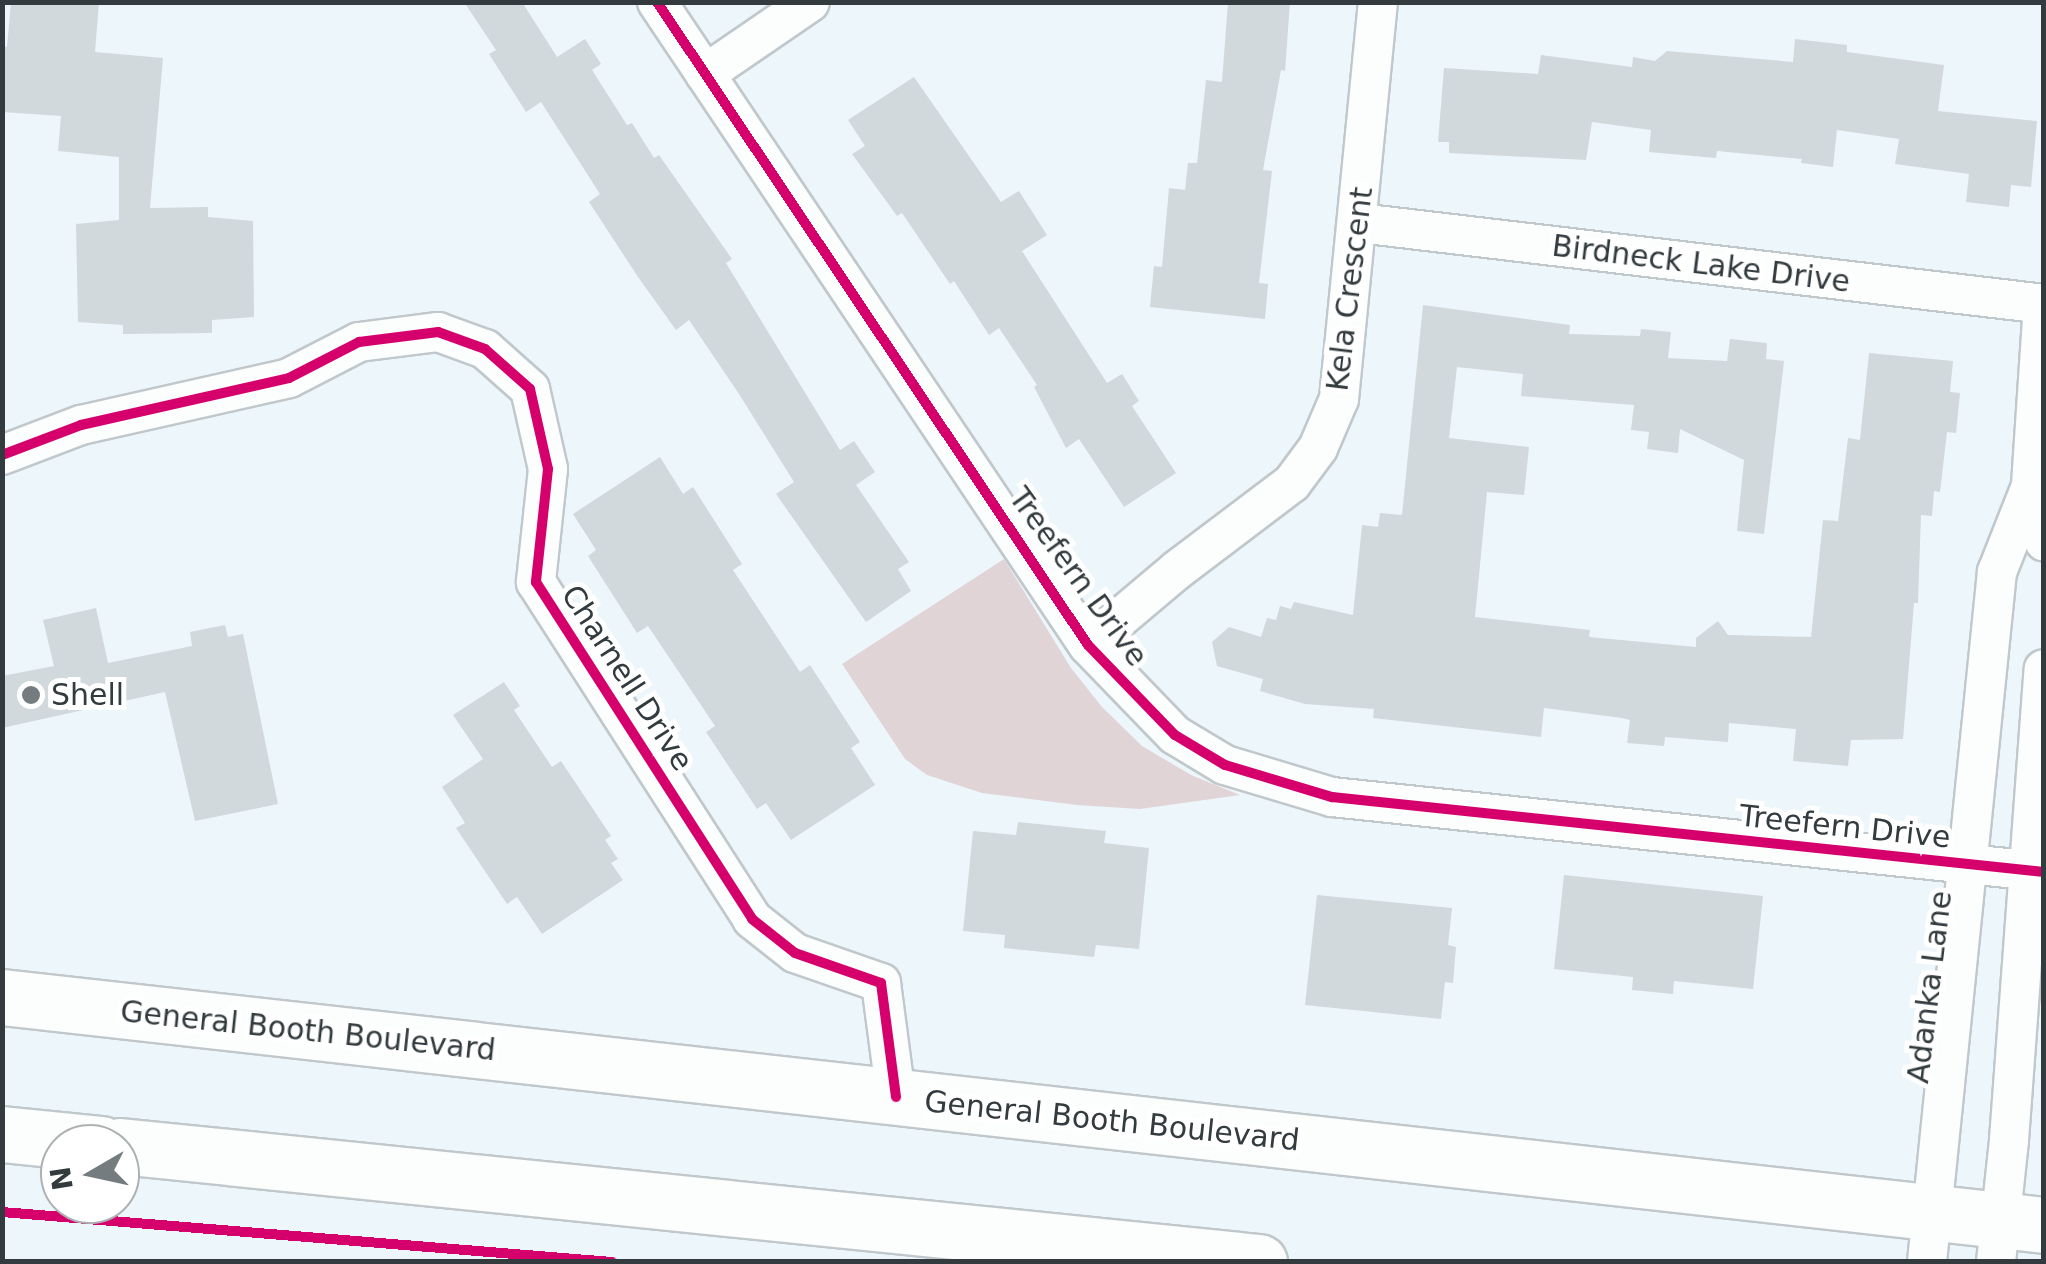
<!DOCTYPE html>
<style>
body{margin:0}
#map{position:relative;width:2046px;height:1264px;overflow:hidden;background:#edf6fa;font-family:"DejaVu Sans",sans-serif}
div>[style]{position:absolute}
.green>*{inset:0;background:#e1d4d7}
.building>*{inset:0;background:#d2d9dd}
.roads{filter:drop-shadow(2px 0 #c1c8cc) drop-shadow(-2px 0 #c1c8cc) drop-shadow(0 2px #c1c8cc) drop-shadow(0 -2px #c1c8cc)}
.minor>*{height:38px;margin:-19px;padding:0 19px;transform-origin:19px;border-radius:19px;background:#fcfefe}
.trunk>*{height:55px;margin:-27.5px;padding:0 27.5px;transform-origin:27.5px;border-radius:27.5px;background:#fcfefe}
.cycleway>*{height:10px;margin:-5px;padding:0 5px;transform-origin:5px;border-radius:5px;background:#d6006c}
.dots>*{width:28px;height:28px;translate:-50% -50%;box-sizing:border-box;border:5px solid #fff;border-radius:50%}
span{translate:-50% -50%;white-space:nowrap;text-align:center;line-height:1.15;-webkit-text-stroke:10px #fff;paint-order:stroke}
.street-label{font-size:30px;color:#333b3f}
.poi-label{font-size:30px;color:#333b3f}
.left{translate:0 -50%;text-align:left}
.frame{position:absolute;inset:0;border:5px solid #333b3f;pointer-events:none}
.north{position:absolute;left:40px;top:1124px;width:100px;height:100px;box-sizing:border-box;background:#fff;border:2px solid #adb1b2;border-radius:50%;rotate:261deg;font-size:28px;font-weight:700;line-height:40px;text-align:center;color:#333b3f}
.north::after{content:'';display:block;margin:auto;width:35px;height:45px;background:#747c80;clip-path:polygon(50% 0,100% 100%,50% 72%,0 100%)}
</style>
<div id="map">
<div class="green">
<div style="clip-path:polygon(1004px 559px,1071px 668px,1102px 707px,1142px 746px,1191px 775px,1240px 795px,1140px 809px,1077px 805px,982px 793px,927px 775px,905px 759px,842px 664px)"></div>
</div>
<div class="building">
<div style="clip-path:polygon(11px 2px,99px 2px,95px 52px,163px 58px,150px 208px,208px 207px,208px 217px,253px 221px,254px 317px,212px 320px,212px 333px,123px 334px,123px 325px,78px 322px,76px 224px,119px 220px,119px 157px,58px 151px,61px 116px,2px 112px,2px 46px,7px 47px)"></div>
<div style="clip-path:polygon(464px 2px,522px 2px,557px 57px,585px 39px,601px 64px,592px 70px,627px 125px,632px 123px,654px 158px,659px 155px,732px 259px,726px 263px,840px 450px,854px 441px,875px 472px,856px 485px,909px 562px,898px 569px,911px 591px,866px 622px,776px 494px,794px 482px,739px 394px,689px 320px,676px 330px,638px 277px,589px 202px,600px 194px,541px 102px,526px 112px,489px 54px,496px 50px)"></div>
<div style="clip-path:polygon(1228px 2px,1290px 2px,1285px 71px,1281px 70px,1263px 170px,1272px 171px,1259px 283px,1268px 284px,1265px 319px,1150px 307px,1154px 266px,1162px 267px,1169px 188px,1185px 190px,1188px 163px,1197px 163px,1206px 80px,1222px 82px)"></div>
<div style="clip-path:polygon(1795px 39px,1847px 45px,1847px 52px,1944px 65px,1938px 111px,2037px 121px,2031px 187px,2011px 185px,2009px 207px,1966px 202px,1969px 174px,1895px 164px,1899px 139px,1837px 130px,1833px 167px,1801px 163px,1802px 159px,1717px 151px,1716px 158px,1649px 152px,1651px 130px,1592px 122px,1586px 160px,1449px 153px,1449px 142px,1438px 142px,1444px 68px,1538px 74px,1541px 55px,1632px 67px,1633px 57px,1655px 61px,1667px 51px,1793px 62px)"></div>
<div style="clip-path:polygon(914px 77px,1001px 202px,1019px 191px,1047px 235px,1022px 251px,1107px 383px,1122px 374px,1139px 401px,1132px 406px,1176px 473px,1124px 507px,1079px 439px,1066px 448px,1034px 387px,1037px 385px,999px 328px,989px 335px,954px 281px,950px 284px,902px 213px,897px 216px,852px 154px,865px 146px,848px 120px)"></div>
<div style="clip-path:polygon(1423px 305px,1570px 325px,1569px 334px,1640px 336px,1641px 329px,1671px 332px,1668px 358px,1727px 361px,1730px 339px,1767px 343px,1766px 359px,1784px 361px,1764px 534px,1737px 531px,1744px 460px,1680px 429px,1678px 453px,1647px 449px,1649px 432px,1631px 430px,1634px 405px,1521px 396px,1523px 374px,1457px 367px,1449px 438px,1529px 447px,1524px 495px,1487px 492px,1475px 617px,1590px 630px,1589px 637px,1696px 647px,1696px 638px,1718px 621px,1728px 635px,1811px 637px,1823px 520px,1838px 521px,1848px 438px,1860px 440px,1869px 353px,1953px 361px,1950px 392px,1960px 393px,1956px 433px,1947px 432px,1940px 492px,1934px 491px,1932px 516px,1921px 515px,1918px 603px,1914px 603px,1903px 739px,1851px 740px,1848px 766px,1793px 761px,1796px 729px,1729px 723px,1728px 742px,1665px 737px,1664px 746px,1627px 743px,1630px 720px,1622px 718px,1544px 708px,1541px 737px,1373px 718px,1374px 709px,1305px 704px,1260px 691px,1263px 679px,1217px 666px,1212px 642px,1229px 627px,1261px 637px,1267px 618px,1276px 620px,1280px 606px,1291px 609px,1294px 602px,1353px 615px,1362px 525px,1378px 527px,1380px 513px,1402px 515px)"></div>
<div style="clip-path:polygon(660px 457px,683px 494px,693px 487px,742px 564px,733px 570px,800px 672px,810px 665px,860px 742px,851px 748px,875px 785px,791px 840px,766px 803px,757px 809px,706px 732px,715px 726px,648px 626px,637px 633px,588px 556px,596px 550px,573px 514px)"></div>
<div style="clip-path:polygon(96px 608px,108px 663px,192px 646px,190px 632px,225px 625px,228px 637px,243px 634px,278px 804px,195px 821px,165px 692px,2px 728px,2px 676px,54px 666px,43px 620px)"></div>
<div style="clip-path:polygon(504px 682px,520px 706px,514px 710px,552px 767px,561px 761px,611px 836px,605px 840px,618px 859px,611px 863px,623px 880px,542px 934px,517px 897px,507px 904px,456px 828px,465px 823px,442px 787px,483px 759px,453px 715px)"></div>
<div style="clip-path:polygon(1018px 822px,1106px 831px,1104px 843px,1149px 848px,1139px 949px,1096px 945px,1094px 957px,1004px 948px,1005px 935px,963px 931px,973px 831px,1016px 835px)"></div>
<div style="clip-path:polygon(1564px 875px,1763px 896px,1753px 989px,1674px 981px,1673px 994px,1632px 990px,1633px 977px,1554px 969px)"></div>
<div style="clip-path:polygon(1317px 895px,1452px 908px,1448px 945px,1456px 947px,1453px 983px,1445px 982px,1441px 1019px,1305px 1005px)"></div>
</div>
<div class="roads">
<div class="minor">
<div style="left:657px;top:2px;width:774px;rotate:56.17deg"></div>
<div style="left:1088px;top:645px;width:125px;rotate:46deg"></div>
<div style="left:1175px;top:735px;width:58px;rotate:31deg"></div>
<div style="left:1225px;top:765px;width:112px;rotate:16.7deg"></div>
<div style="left:1332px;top:797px;width:716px;rotate:6.01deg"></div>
<div style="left:705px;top:74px;width:127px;rotate:-34.4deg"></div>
<div style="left:1359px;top:223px;width:690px;rotate:6.74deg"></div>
<div style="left:2043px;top:304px;width:182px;rotate:93.8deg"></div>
<div style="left:2031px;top:486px;width:57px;rotate:76.7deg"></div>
<div style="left:2px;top:455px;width:85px;rotate:-20.8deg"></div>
<div style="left:81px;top:425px;width:213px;rotate:-12.7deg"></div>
<div style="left:289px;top:378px;width:79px;rotate:-27.2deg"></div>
<div style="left:359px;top:342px;width:80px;rotate:-7.2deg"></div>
<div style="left:438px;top:332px;width:50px;rotate:19.9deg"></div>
<div style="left:485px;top:349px;width:60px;rotate:41.6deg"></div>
<div style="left:530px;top:389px;width:82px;rotate:77.3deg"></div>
<div style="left:548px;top:469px;width:114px;rotate:96.1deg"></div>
<div style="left:536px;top:582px;width:400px;rotate:57.3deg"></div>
<div style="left:752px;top:919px;width:55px;rotate:38.3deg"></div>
<div style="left:795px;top:953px;width:91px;rotate:19.2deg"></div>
<div style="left:881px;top:983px;width:115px;rotate:82.5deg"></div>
<div style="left:1088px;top:645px;width:116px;rotate:-40.1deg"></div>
<div style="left:1177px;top:570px;width:144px;rotate:-37.1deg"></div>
<div style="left:1292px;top:483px;width:44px;rotate:-53.4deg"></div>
<div style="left:1318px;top:448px;width:53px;rotate:-66.8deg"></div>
<div style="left:1339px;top:399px;width:399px;rotate:-84.4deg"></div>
<div style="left:1927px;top:1262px;width:694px;rotate:-84.21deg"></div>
<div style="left:1997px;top:572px;width:92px;rotate:-68.4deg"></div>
<div style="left:1996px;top:1262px;width:123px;rotate:-83.9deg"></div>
<div style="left:2009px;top:1140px;width:472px;rotate:-85.8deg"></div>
</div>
<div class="trunk">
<div style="left:2px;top:997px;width:2055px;rotate:6.37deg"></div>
<div style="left:2px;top:1134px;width:100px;rotate:5.8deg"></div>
<div style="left:120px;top:1146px;width:1145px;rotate:5.82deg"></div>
</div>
</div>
<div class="cycleway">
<div style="left:657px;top:2px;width:774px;rotate:56.17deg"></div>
<div style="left:1088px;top:645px;width:125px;rotate:46deg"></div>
<div style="left:1175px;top:735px;width:58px;rotate:31deg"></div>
<div style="left:1225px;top:765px;width:112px;rotate:16.7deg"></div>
<div style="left:1332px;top:797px;width:716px;rotate:6.01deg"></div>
<div style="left:2px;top:455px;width:85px;rotate:-20.8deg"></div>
<div style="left:81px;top:425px;width:213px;rotate:-12.7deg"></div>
<div style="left:289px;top:378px;width:79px;rotate:-27.2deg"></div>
<div style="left:359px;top:342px;width:80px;rotate:-7.2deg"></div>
<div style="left:438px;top:332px;width:50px;rotate:19.9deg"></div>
<div style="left:485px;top:349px;width:60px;rotate:41.6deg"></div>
<div style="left:530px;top:389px;width:82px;rotate:77.3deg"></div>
<div style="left:548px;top:469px;width:114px;rotate:96.1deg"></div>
<div style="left:536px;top:582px;width:400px;rotate:57.3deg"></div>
<div style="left:752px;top:919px;width:55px;rotate:38.3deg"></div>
<div style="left:795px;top:953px;width:91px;rotate:19.2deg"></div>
<div style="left:881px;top:983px;width:115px;rotate:82.5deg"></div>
<div style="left:2px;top:1212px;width:612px;rotate:4.69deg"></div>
</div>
<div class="dots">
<div style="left:31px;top:695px;background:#747c80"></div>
</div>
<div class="street-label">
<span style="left:1701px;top:264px;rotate:7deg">Birdneck Lake Drive</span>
<span style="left:1350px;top:289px;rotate:-83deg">Kela Crescent</span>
<span style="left:1078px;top:577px;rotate:54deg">Treefern Drive</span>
<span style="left:627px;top:678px;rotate:57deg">Charnell Drive</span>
<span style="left:1845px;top:827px;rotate:6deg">Treefern Drive</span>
<span style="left:1930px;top:987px;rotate:-83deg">Adanka Lane</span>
<span style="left:308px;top:1031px;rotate:6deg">General Booth Boulevard</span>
<span style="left:1112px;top:1121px;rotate:6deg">General Booth Boulevard</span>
</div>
<div class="poi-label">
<span class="left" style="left:51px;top:695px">Shell</span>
</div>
<div class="frame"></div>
<div class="north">N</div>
</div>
